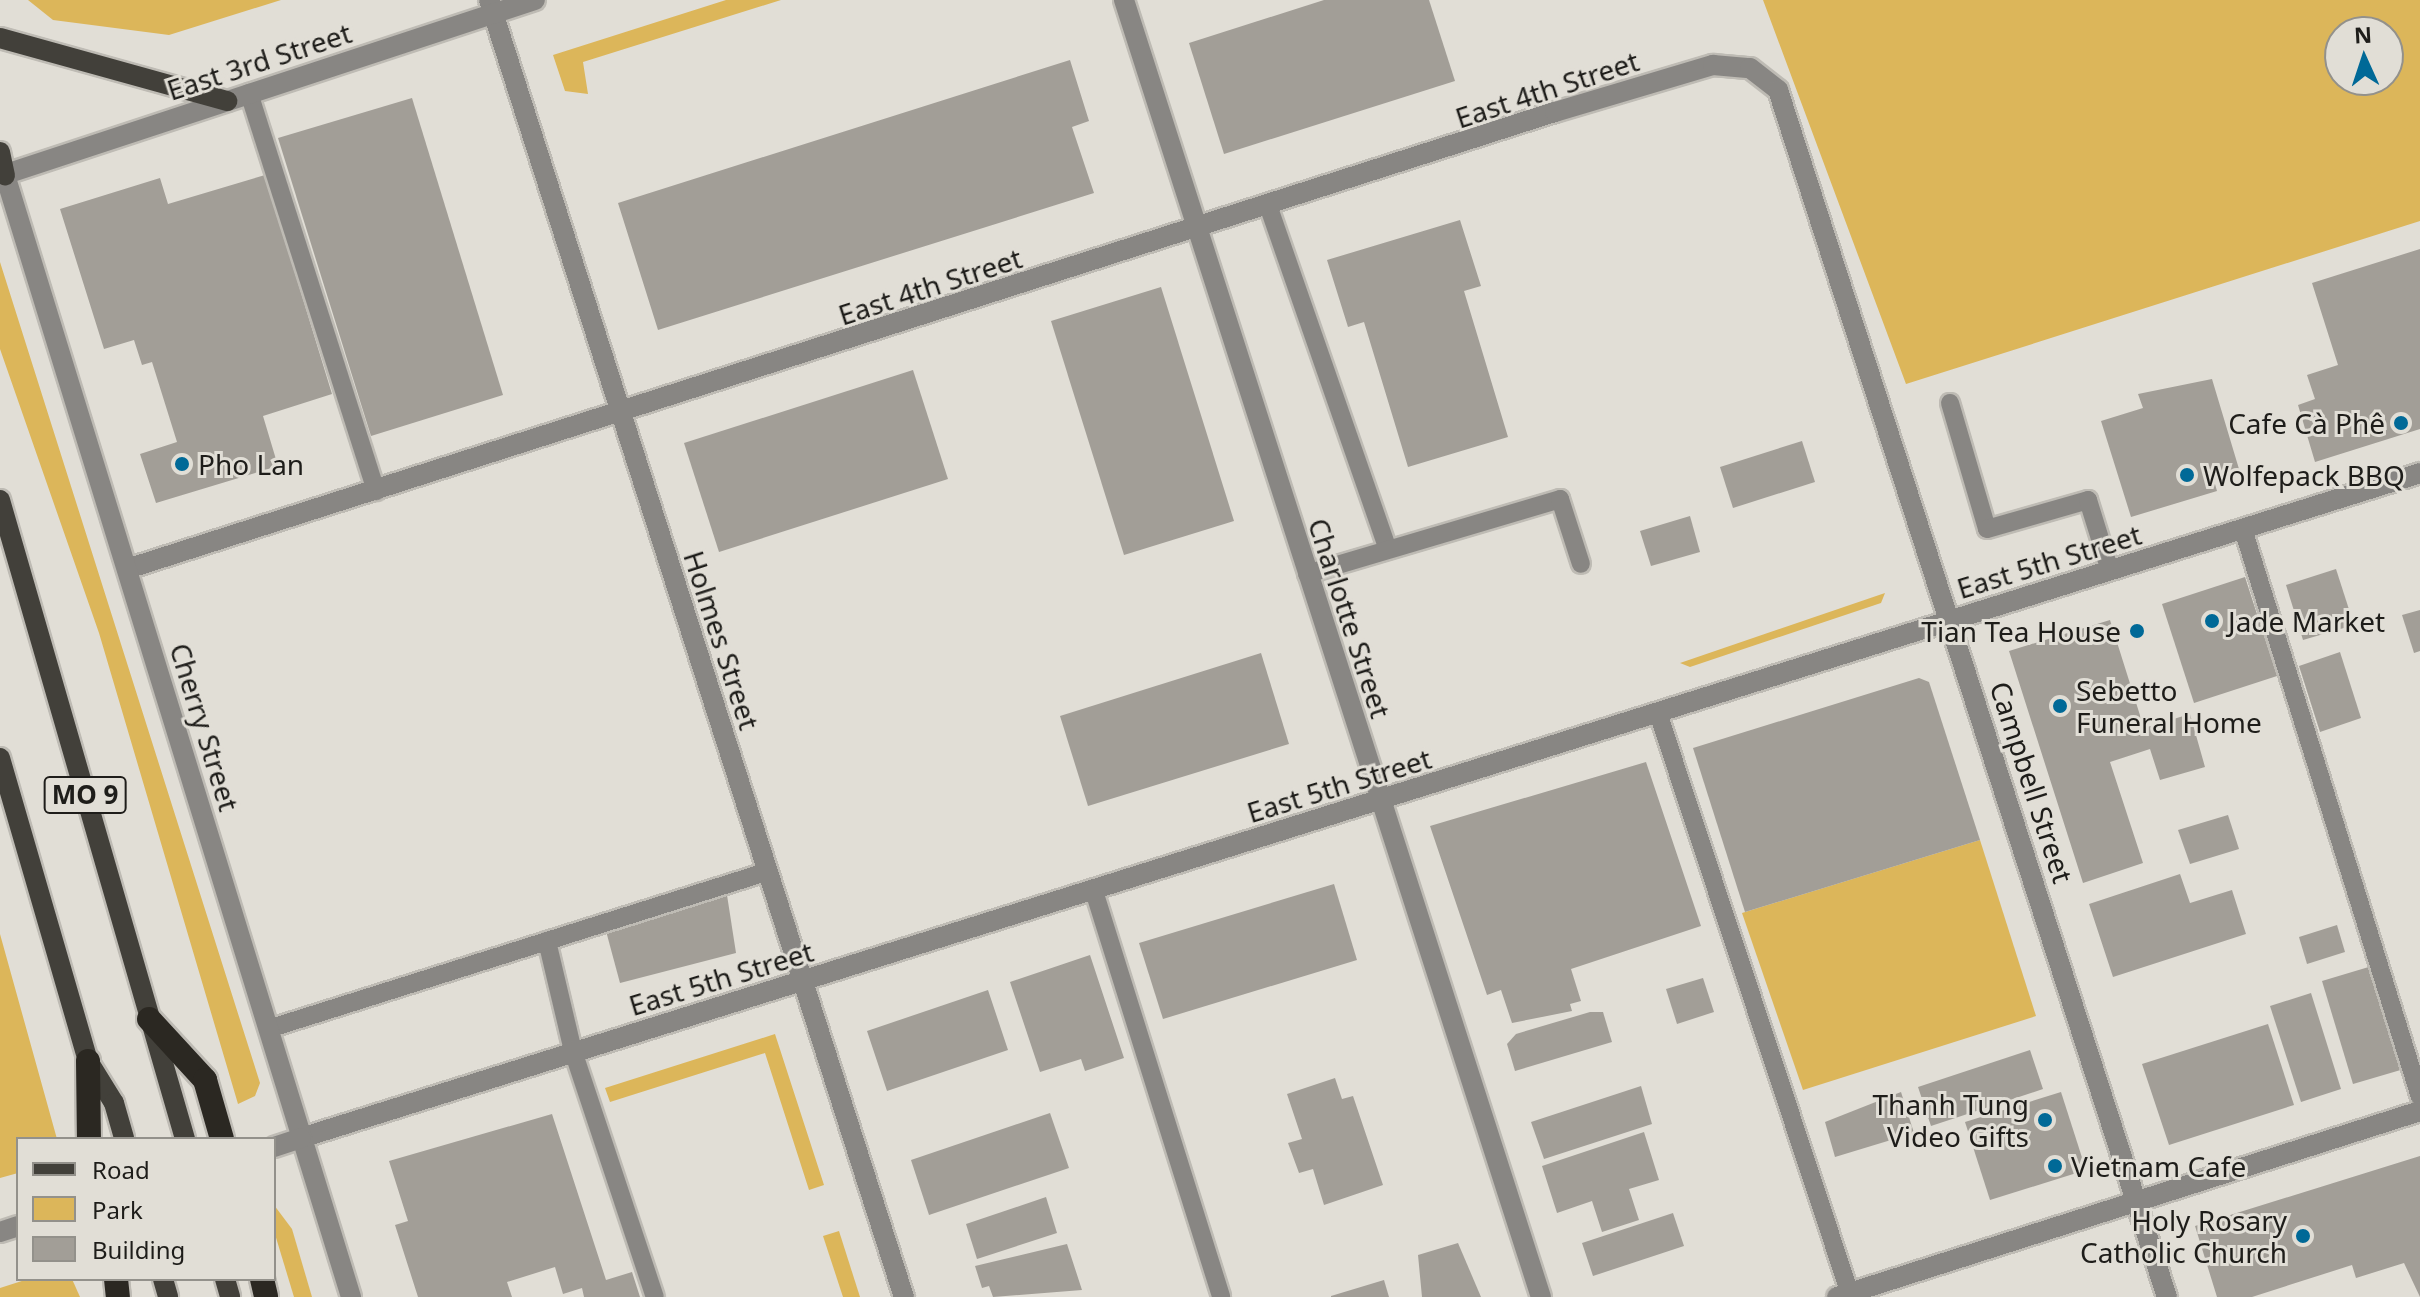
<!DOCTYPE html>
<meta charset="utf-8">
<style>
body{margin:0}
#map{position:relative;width:2420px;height:1297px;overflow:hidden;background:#e1ded6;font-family:"Noto Sans",sans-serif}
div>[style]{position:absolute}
.green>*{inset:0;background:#dcb65a}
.building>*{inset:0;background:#a29e97}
.roads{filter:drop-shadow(2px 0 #bebbb4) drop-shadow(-2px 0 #bebbb4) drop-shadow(0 2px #bebbb4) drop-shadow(0 -2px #bebbb4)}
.service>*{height:18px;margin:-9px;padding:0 9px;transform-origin:9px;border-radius:9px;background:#888683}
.minor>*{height:20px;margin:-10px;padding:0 10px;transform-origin:10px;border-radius:10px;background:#888683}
.tertiary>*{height:20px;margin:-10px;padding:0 10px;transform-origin:10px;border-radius:10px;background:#888683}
.primary>*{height:20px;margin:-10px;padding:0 10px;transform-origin:10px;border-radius:10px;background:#42403a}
.motorway>*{height:24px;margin:-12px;padding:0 12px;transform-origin:12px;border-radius:12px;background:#2b2822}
.dots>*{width:22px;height:22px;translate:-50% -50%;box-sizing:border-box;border:4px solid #e1ded6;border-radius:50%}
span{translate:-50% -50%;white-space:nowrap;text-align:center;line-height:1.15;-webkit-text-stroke:6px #e1ded6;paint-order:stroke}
.shield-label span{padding:2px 6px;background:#e1ded6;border:2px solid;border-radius:6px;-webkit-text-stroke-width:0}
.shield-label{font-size:26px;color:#1e1d1a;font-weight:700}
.street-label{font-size:28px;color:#1e1d1a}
.poi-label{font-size:28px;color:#1e1d1a}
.right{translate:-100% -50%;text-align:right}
.left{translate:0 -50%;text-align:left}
.legend{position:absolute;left:16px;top:1137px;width:260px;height:144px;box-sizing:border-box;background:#e1ded6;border:2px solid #93918b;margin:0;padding:10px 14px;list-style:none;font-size:24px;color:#1e1d1a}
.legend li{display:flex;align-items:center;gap:16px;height:40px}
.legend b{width:40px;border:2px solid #93918b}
.north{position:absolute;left:2324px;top:16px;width:80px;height:80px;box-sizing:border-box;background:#e1ded6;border:2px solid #93918b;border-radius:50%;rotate:357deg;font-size:22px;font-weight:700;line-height:32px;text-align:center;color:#1e1d1a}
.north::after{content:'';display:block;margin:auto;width:28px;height:36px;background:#006997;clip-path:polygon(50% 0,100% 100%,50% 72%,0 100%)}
</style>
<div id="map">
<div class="green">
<div style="clip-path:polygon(28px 0,281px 0,169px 35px,53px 20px)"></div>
<div style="clip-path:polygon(726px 0,781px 0,583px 62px,588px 94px,565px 91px,553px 55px)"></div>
<div style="clip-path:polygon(evenodd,1763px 0,2420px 0,2420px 221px,1906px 384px,1763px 0,2340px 32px,2388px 32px,2388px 80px,2340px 80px,2340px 32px)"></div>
<div style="clip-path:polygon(0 262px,260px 1083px,255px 1096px,238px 1104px,99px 633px,0 349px)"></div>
<div style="clip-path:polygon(1885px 593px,1881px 603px,1690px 667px,1680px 663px)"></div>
<div style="clip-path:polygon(1980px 840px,2036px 1016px,1803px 1090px,1742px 913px)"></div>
<div style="clip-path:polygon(0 934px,57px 1139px,18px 1139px,18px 1173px,0 1178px)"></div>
<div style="clip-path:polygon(775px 1034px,824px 1185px,809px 1190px,765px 1053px,610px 1102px,605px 1088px)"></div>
<div style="clip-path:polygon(274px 1205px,292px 1229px,312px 1297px,294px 1297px,274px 1231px)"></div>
<div style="clip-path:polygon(839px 1231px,860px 1297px,843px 1297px,823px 1236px)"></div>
<div style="clip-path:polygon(28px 1279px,72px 1279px,80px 1297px,0 1297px,0 1288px)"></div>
</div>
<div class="building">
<div style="clip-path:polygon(1324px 0,1429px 0,1455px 81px,1224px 154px,1189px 43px)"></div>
<div style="clip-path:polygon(1070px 60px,1089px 121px,1072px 127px,1094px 193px,658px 330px,618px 203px)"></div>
<div style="clip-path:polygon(412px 98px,503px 395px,371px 436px,278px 138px)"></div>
<div style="clip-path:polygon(265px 175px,332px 394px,263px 416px,278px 466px,156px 503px,140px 454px,177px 442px,152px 362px,142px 365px,134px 340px,104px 349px,60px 209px,160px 178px,168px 204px)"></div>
<div style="clip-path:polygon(1460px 220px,1481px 286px,1464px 291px,1508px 437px,1408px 467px,1364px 322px,1348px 327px,1327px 260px)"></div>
<div style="clip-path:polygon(2420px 249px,2420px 429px,2315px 462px,2298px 405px,2315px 399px,2307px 375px,2338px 365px,2312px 283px)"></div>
<div style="clip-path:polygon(1161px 287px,1234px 521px,1124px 555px,1051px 321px)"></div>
<div style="clip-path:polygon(913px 370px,948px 479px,719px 552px,684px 443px)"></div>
<div style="clip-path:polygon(2212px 379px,2239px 469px,2213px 477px,2217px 491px,2131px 517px,2101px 421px,2143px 408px,2138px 394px)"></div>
<div style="clip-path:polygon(1802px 441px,1815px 482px,1733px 508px,1720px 467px)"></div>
<div style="clip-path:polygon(1690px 516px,1700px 552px,1651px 566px,1640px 531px)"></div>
<div style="clip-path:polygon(2336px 569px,2354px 625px,2303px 640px,2286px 585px)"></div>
<div style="clip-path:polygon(2245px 577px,2277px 676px,2194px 703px,2162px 604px)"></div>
<div style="clip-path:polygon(2420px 610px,2420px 651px,2414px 653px,2402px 615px)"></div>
<div style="clip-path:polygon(2110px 620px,2144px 728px,2190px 714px,2205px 767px,2160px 780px,2150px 749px,2110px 762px,2143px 863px,2083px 883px,2009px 651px)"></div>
<div style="clip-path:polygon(2340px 652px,2361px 718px,2320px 732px,2299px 666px)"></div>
<div style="clip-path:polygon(1261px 653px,1289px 744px,1088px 806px,1060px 716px)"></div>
<div style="clip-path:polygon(1919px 678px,1929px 682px,1980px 840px,1745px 912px,1693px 748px)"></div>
<div style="clip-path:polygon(1646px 762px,1701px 926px,1571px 969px,1581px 1001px,1570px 1004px,1572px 1011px,1512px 1023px,1501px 990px,1487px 995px,1430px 826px)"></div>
<div style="clip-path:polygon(2228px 815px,2239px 849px,2190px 864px,2178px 830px)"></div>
<div style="clip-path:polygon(2180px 874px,2190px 903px,2232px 890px,2246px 934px,2113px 977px,2089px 904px)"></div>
<div style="clip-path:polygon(1334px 884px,1357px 960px,1163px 1019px,1139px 943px)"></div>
<div style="clip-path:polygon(727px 895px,736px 953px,620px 983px,606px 931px)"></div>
<div style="clip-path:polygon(2337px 925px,2345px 952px,2307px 964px,2299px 937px)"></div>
<div style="clip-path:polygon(1090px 955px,1124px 1058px,1085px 1071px,1081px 1059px,1040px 1072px,1010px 982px)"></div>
<div style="clip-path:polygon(2372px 966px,2404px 1069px,2353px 1084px,2322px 981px)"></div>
<div style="clip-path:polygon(1703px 978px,1714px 1012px,1677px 1024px,1666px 989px)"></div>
<div style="clip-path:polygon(988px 990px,1008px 1050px,887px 1091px,867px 1031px)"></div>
<div style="clip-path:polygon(2311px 993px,2341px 1089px,2301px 1102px,2270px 1006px)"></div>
<div style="clip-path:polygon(1590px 1012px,1603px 1012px,1612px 1042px,1515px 1071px,1507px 1044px,1516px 1034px)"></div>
<div style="clip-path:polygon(2268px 1024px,2294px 1105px,2169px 1145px,2142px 1064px)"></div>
<div style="clip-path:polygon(2030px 1050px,2043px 1089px,1931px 1126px,1918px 1087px)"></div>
<div style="clip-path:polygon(1335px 1078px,1342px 1099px,1353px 1096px,1383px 1185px,1324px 1205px,1313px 1169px,1299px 1173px,1288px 1143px,1302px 1139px,1287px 1094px)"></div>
<div style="clip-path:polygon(1641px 1086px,1652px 1124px,1544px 1159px,1531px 1122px)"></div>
<div style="clip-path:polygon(1901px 1092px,1914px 1133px,1835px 1157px,1825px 1122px)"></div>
<div style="clip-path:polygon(2061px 1092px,2086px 1170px,1990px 1200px,1965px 1122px)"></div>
<div style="clip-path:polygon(1050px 1113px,1069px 1168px,929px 1215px,911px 1160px)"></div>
<div style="clip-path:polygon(552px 1114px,606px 1280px,632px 1272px,640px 1297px,584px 1297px,582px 1288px,563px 1294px,555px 1267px,507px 1282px,512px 1297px,418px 1297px,395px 1225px,408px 1221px,389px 1161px)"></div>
<div style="clip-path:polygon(1644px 1132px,1659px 1180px,1629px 1189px,1639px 1220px,1602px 1232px,1592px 1201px,1557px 1213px,1542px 1166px)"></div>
<div style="clip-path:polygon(2420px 1156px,2420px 1297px,2404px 1263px,2356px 1278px,2352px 1265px,2252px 1297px,2217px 1297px,2195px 1226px)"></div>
<div style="clip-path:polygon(1046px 1197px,1057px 1233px,977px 1259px,966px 1224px)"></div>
<div style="clip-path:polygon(1673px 1213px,1684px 1246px,1593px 1276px,1582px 1243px)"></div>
<div style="clip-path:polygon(1458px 1243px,1481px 1297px,1422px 1297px,1418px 1255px)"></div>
<div style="clip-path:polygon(1067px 1244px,1082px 1290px,993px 1297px,989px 1286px,982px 1288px,975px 1266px)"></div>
<div style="clip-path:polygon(1384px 1280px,1389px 1297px,1331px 1297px,1331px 1296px)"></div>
</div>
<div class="roads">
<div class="service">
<div style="left:249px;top:93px;width:418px;rotate:72.3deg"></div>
<div style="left:1269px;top:208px;width:361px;rotate:70.8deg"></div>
<div style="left:1950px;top:403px;width:131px;rotate:73.6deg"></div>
<div style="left:1987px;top:529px;width:105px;rotate:-16deg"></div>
<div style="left:2088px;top:500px;width:74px;rotate:72.8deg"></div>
<div style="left:2243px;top:529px;width:595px;rotate:72.69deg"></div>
<div style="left:1307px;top:574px;width:264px;rotate:-16.5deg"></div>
<div style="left:1560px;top:499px;width:68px;rotate:72.1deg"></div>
<div style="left:1658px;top:713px;width:615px;rotate:71.71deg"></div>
<div style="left:1094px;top:891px;width:425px;rotate:72.6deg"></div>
<div style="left:547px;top:941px;width:113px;rotate:76.7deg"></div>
<div style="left:573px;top:1051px;width:259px;rotate:71.6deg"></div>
<div style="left:268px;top:1029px;width:522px;rotate:-17.5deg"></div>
</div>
<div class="minor">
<div style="left:489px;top:0;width:1362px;rotate:72.26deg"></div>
<div style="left:1124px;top:0;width:1362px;rotate:72.18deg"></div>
<div style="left:127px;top:569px;width:1499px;rotate:-17.75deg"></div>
<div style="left:1555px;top:112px;width:165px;rotate:-16.6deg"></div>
<div style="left:1713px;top:65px;width:37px;rotate:5deg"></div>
<div style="left:1750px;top:68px;width:36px;rotate:38deg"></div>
<div style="left:1778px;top:90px;width:1268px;rotate:72.14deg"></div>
<div style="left:301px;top:1138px;width:2221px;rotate:-17.42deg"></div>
<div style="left:1837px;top:1297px;width:612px;rotate:-17.69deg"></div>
</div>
<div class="tertiary">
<div style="left:5px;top:175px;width:1174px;rotate:72.86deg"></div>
<div style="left:0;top:176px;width:563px;rotate:-18.21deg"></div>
<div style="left:274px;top:1147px;width:28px;rotate:-18deg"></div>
<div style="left:0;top:1232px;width:19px;rotate:-18deg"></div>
</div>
<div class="primary">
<div style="left:0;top:38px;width:236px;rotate:15.5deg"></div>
<div style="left:0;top:152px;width:24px;rotate:78deg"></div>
<div style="left:0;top:500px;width:665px;rotate:73.85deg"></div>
<div style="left:0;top:758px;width:316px;rotate:73.8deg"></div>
<div style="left:88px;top:1061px;width:49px;rotate:58.2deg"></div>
<div style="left:114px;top:1103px;width:37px;rotate:74deg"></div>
<div style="left:163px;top:1279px;width:19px;rotate:74deg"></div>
<div style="left:225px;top:1279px;width:19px;rotate:74deg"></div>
</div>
<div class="motorway">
<div style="left:149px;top:1019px;width:83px;rotate:47.4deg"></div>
<div style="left:205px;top:1080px;width:61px;rotate:73.9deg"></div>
<div style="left:88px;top:1061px;width:78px;rotate:89.3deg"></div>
<div style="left:116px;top:1279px;width:18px;rotate:84deg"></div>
<div style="left:262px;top:1279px;width:18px;rotate:77deg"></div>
</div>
</div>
<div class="dots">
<div style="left:2401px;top:423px;background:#006997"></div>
<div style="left:182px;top:464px;background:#006997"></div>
<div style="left:2187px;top:475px;background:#006997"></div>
<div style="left:2212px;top:621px;background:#006997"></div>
<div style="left:2137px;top:631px;background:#006997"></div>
<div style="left:2060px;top:706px;background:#006997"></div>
<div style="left:2045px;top:1120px;background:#006997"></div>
<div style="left:2055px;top:1166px;background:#006997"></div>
<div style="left:2303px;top:1236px;background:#006997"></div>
</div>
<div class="shield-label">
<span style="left:85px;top:795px">MO 9</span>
</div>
<div class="street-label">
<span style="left:259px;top:61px;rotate:-18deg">East 3rd Street</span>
<span style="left:1547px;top:89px;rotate:-18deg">East 4th Street</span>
<span style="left:930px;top:286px;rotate:-18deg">East 4th Street</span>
<span style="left:2049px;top:561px;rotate:-17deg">East 5th Street</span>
<span style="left:1350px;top:618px;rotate:72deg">Charlotte Street</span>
<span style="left:722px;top:640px;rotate:72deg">Holmes Street</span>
<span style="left:205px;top:727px;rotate:73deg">Cherry Street</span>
<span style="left:2032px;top:782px;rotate:72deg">Campbell Street</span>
<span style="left:1339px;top:785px;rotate:-17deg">East 5th Street</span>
<span style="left:721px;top:978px;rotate:-17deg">East 5th Street</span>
</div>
<div class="poi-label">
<span class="right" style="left:2385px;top:423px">Cafe Cà Phê</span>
<span class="left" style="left:198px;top:464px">Pho Lan</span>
<span class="left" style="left:2203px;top:475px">Wolfepack BBQ</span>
<span class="left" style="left:2228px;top:621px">Jade Market</span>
<span class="right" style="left:2121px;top:631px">Tian Tea House</span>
<span class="left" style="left:2076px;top:706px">Sebetto<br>Funeral Home</span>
<span class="right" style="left:2029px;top:1120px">Thanh Tung<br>Video Gifts</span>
<span class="left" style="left:2071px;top:1166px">Vietnam Cafe</span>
<span class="right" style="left:2287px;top:1236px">Holy Rosary<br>Catholic Church</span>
</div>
<ul class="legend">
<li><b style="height:10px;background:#42403a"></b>Road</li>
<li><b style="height:22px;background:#dcb65a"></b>Park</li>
<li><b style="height:22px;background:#a29e97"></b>Building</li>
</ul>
<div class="north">N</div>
</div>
